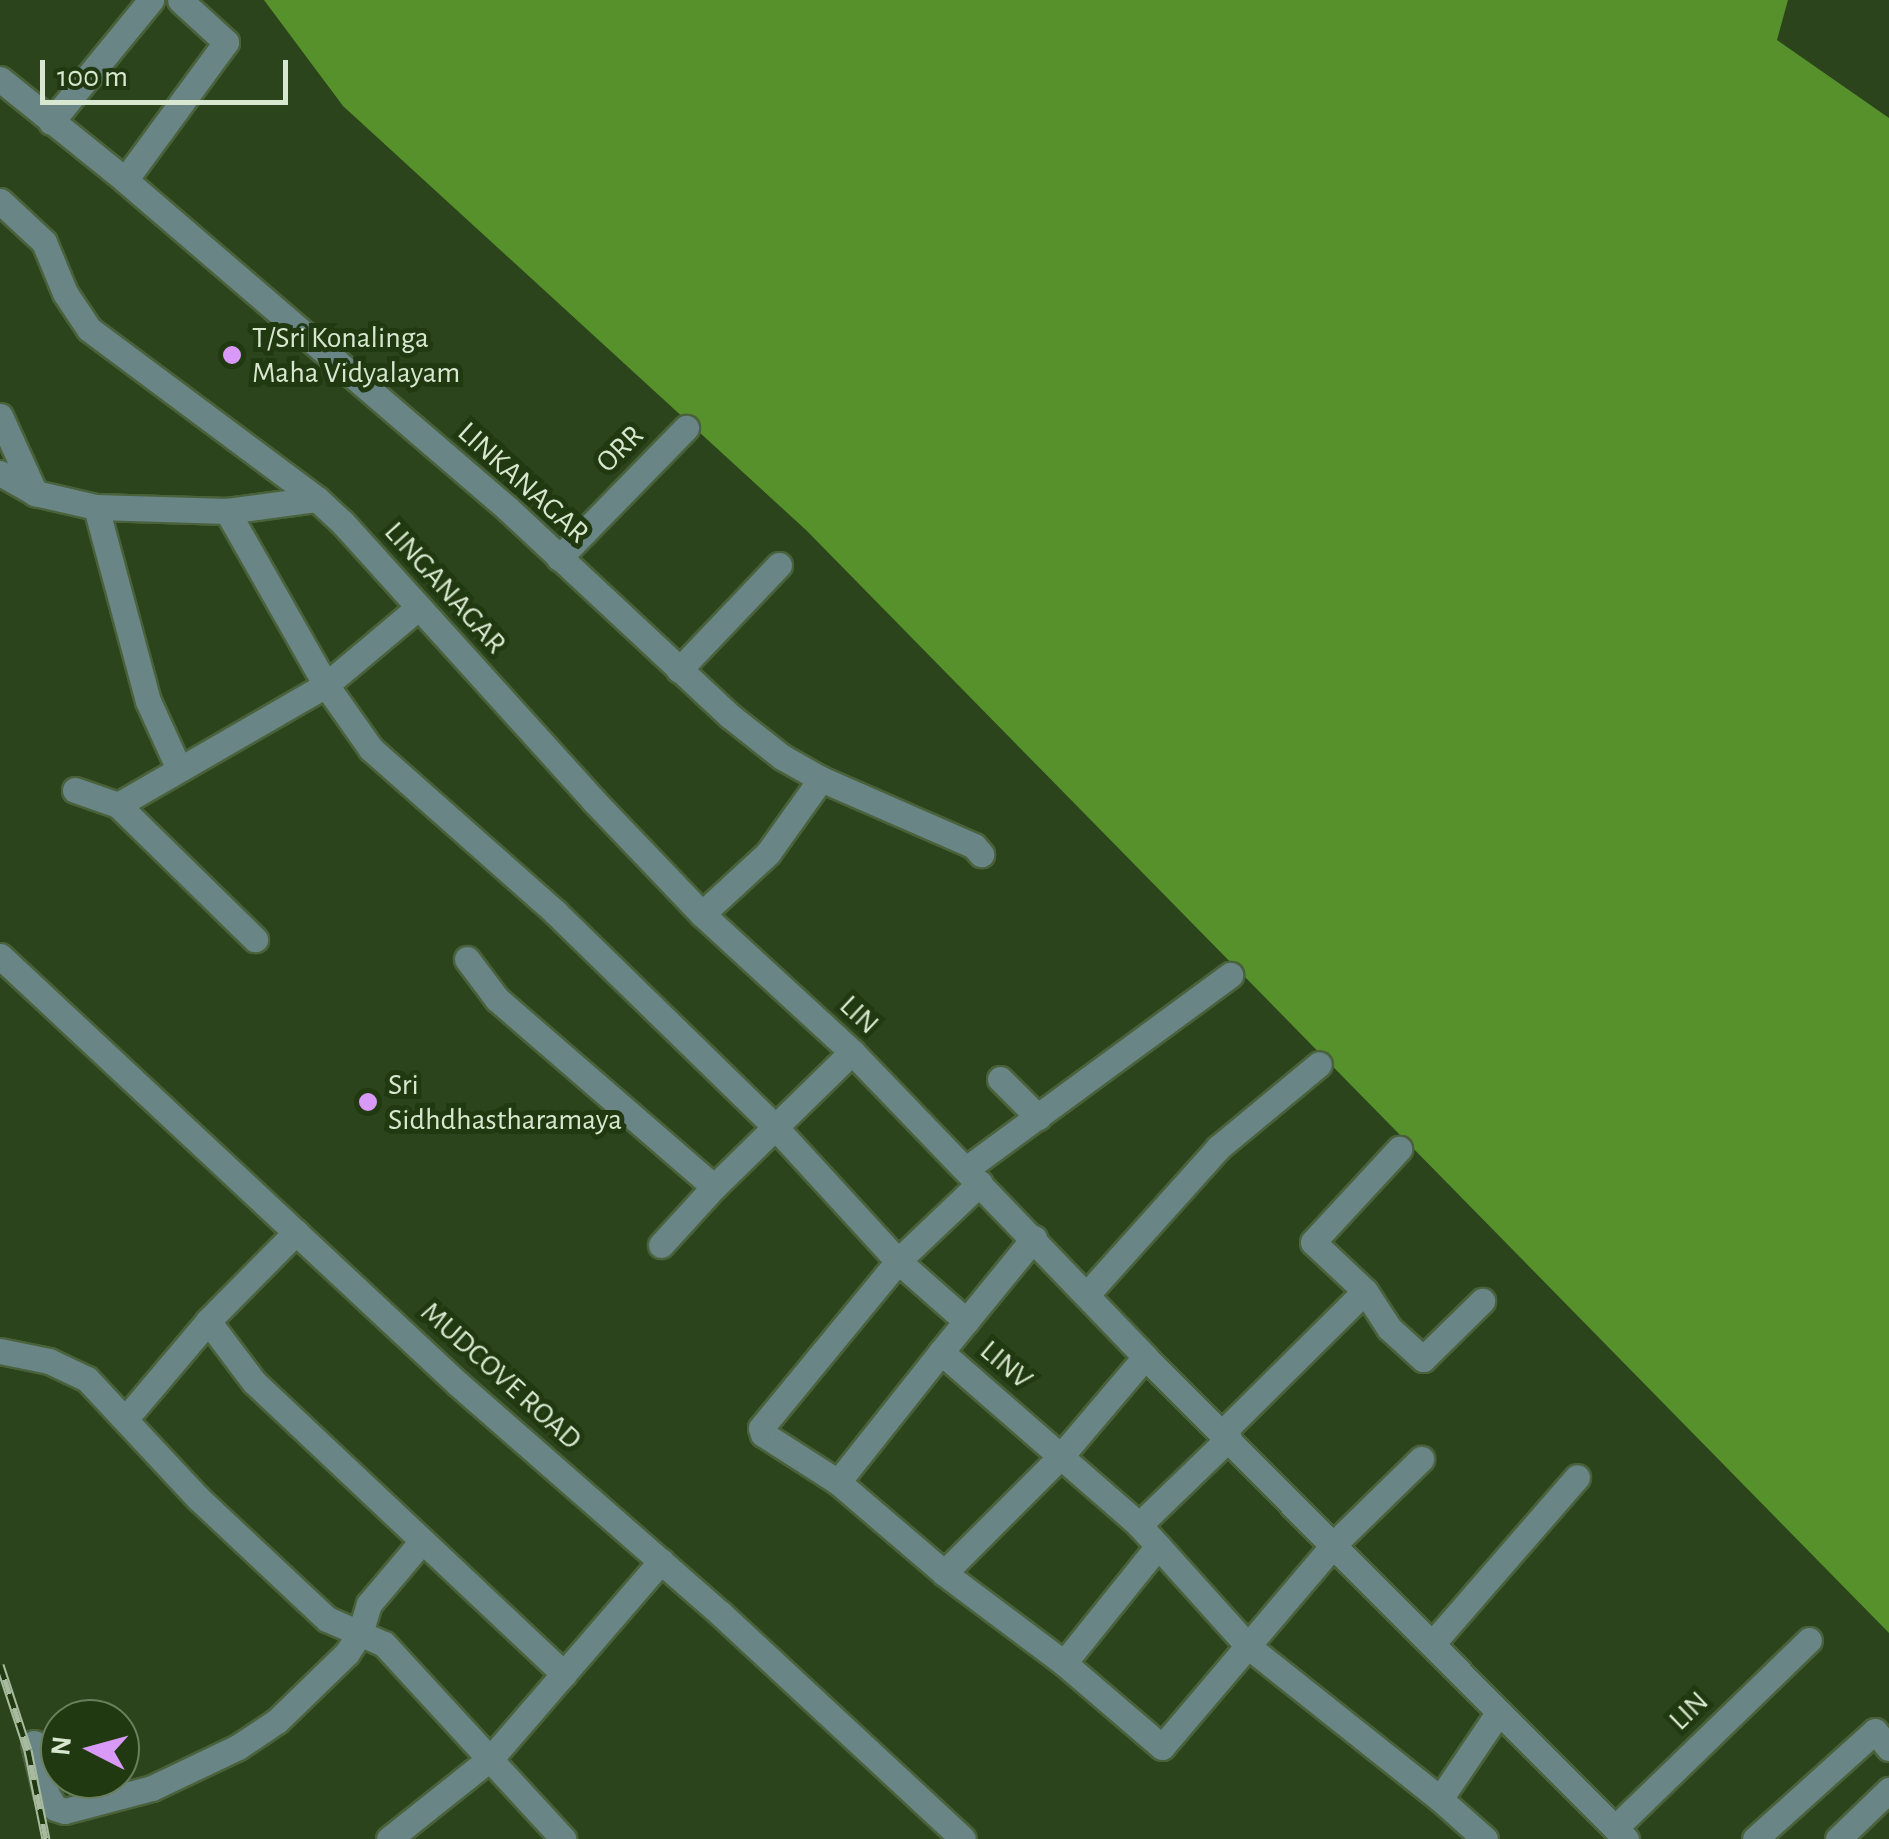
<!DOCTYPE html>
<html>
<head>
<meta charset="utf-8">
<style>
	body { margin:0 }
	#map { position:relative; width:1889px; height:1839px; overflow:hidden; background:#2b441b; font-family:"Alegreya Sans",sans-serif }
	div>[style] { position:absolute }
	.water>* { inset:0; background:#57912c }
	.roads { filter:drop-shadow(2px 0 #4a623c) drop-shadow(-2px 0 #4a623c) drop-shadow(0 2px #4a623c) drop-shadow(0 -2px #4a623c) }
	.minor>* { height:25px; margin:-12.5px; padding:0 12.5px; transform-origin:12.5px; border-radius:12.5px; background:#698585 }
	.rail>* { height:9px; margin-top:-4.5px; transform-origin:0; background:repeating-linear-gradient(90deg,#213910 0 15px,#a8bb9e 0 30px); box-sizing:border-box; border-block:2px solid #a8bb9e }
	.dots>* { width:28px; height:28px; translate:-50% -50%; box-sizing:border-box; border:5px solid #213910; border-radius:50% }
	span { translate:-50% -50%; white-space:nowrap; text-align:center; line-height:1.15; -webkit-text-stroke:10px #213910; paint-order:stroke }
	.poi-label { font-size:30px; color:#d8e8d0 }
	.left { translate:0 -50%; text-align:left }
	.street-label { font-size:30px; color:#d8e8d0 }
	.north { position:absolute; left:40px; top:1699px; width:100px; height:100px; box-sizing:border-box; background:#213910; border:2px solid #6a7f5d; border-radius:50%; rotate:276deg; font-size:28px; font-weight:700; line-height:40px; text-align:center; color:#d8e8d0 }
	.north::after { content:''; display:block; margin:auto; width:35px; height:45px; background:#d99af7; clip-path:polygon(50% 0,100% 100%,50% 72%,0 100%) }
	.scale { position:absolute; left:40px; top:60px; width:248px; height:45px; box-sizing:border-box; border:5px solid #d8e8d0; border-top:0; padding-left:12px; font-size:30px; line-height:35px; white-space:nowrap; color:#d8e8d0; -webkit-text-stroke:8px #213910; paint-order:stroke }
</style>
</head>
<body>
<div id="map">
	<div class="water">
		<div style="clip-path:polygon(264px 0,1788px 0,1777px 40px,1889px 118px,1889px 1633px,806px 530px,343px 106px)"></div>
	</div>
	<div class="roads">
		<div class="minor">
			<div style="left:0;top:79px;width:161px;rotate:38.9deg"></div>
			<div style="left:125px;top:180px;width:505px;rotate:40.66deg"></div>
			<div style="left:508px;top:509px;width:304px;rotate:43deg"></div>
			<div style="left:730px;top:716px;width:66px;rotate:38.3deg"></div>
			<div style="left:782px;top:757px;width:45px;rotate:29.4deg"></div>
			<div style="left:821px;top:779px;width:167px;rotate:23.6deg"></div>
			<div style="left:974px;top:846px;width:11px;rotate:49deg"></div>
			<div style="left:51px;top:122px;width:158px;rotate:-50.7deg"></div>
			<div style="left:125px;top:180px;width:171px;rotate:-53.8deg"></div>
			<div style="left:226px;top:42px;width:62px;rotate:-137.6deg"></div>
			<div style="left:0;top:201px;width:60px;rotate:43deg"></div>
			<div style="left:44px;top:242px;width:55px;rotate:67.6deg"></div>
			<div style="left:65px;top:293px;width:43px;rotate:56.3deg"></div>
			<div style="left:89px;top:329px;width:284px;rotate:36.7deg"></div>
			<div style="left:317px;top:499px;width:34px;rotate:43deg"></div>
			<div style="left:342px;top:522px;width:376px;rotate:47.9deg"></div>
			<div style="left:594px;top:801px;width:156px;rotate:46.3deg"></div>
			<div style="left:702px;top:914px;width:204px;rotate:42.6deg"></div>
			<div style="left:852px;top:1052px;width:423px;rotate:46.1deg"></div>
			<div style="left:1145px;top:1357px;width:681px;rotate:45.06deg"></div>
			<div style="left:0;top:416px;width:85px;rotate:65.6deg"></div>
			<div style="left:0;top:473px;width:40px;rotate:29.7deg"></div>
			<div style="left:35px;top:493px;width:63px;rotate:12.9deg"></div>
			<div style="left:96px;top:507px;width:131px;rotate:1.7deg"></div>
			<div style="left:227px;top:511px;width:91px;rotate:-7.6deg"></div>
			<div style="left:96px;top:507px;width:201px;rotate:75deg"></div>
			<div style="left:148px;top:701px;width:75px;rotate:65.5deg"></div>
			<div style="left:227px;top:511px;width:200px;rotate:60.4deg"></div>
			<div style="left:326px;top:685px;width:78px;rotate:54.9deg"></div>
			<div style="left:371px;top:749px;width:246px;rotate:41.5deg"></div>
			<div style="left:555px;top:912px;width:309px;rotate:44.3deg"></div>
			<div style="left:776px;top:1128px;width:180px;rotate:47.5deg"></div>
			<div style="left:898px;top:1261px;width:113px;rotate:-43.6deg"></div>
			<div style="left:559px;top:558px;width:182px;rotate:-45.7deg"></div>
			<div style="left:679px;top:670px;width:145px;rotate:-46.4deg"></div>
			<div style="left:75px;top:790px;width:46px;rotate:19.2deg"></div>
			<div style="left:118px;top:805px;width:192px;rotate:44.4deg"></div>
			<div style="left:118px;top:805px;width:240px;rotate:-30deg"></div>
			<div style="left:326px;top:685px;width:121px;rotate:-40deg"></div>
			<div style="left:702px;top:914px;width:90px;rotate:-42.7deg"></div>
			<div style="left:768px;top:853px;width:91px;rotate:-54.4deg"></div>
			<div style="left:0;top:956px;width:625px;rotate:43.06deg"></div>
			<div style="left:457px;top:1383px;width:351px;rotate:41.2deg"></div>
			<div style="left:721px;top:1614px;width:330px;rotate:42.9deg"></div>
			<div style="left:467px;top:959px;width:50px;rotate:53.1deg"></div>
			<div style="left:497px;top:999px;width:287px;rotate:40.9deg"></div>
			<div style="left:714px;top:1187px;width:193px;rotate:-44.4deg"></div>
			<div style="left:1000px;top:1079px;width:54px;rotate:45deg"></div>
			<div style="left:966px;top:1169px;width:328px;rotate:-36.3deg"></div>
			<div style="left:1034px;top:1238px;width:147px;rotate:129.2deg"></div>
			<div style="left:941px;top:1352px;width:263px;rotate:41.1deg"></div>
			<div style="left:1139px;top:1525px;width:164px;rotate:48deg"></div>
			<div style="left:1249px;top:1647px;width:244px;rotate:38.5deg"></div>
			<div style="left:1440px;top:1799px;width:105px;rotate:-55.9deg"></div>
			<div style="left:661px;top:1245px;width:79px;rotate:-47.6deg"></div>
			<div style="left:1365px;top:1291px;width:71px;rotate:-136.7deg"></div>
			<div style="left:1313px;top:1242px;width:127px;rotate:-47.2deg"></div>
			<div style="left:1088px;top:1293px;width:195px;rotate:-48.1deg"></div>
			<div style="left:1218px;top:1148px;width:131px;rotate:-39.7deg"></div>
			<div style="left:208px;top:1321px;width:76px;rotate:53deg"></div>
			<div style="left:254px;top:1382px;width:426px;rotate:43.3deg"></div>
			<div style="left:0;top:1351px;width:50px;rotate:11.5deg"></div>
			<div style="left:49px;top:1361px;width:42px;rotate:25.3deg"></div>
			<div style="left:87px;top:1379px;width:163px;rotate:47deg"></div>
			<div style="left:198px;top:1498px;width:177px;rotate:43.2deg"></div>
			<div style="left:327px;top:1619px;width:62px;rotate:23.7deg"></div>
			<div style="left:384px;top:1644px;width:265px;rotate:47.4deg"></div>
			<div style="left:941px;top:1352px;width:166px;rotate:128.4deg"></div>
			<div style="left:838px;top:1482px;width:140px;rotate:40.6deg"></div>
			<div style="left:1145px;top:1357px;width:128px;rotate:130.3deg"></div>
			<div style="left:1062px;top:1455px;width:167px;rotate:135deg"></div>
			<div style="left:944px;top:1573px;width:150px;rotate:36.9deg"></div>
			<div style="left:1064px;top:1663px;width:129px;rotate:40.6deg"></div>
			<div style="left:1162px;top:1747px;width:266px;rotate:-49.7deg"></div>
			<div style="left:1334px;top:1544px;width:122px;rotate:-44.3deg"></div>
			<div style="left:127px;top:1417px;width:126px;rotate:-49.8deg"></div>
			<div style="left:208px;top:1321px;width:125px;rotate:-45.3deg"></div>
			<div style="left:1223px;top:1432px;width:200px;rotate:-44.8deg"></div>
			<div style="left:1365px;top:1291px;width:44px;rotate:57deg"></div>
			<div style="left:1389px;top:1328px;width:46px;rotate:42.4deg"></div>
			<div style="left:1423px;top:1359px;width:83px;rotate:-44.5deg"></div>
			<div style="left:838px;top:1482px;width:89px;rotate:-147.4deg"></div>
			<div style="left:763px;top:1434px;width:6px;rotate:-108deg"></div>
			<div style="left:761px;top:1428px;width:216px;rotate:-50.6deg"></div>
			<div style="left:898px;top:1261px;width:91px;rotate:41.4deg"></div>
			<div style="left:1139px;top:1525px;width:125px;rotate:-44deg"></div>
			<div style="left:1432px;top:1644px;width:221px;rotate:-49deg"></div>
			<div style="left:1064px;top:1663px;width:150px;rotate:-51.2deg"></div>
			<div style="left:34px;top:1743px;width:51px;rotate:76.5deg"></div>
			<div style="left:46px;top:1793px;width:17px;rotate:59deg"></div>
			<div style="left:55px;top:1808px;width:10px;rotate:17deg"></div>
			<div style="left:65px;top:1811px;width:90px;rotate:-14.8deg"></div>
			<div style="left:152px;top:1788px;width:95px;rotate:-25.5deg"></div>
			<div style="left:238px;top:1747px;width:47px;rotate:-33.7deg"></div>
			<div style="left:277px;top:1721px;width:98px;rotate:-44.2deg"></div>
			<div style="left:347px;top:1653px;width:24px;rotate:-57deg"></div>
			<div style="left:360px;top:1633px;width:30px;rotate:-73deg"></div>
			<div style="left:369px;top:1604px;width:82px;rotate:-49.9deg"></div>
			<div style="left:1440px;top:1799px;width:60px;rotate:41.6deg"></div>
			<div style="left:1615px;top:1828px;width:270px;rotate:-44.1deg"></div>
			<div style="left:389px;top:1839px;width:132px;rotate:-38.5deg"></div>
			<div style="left:492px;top:1757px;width:259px;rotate:-49.2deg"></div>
			<div style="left:1755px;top:1839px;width:161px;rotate:-42deg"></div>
			<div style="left:1875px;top:1731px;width:22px;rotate:51deg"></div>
			<div style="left:1838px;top:1839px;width:71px;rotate:-43.9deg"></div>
		</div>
	</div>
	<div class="rail">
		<div style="left:0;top:1665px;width:89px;rotate:71.8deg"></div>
		<div style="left:28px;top:1750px;width:91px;rotate:78.6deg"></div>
	</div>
	<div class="dots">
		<div style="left:232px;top:355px;background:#d99af7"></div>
		<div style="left:368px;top:1102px;background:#d99af7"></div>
	</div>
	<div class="poi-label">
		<span class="left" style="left:252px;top:355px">T/Sri Konalinga<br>Maha Vidyalayam</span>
		<span class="left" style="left:388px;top:1102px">Sri<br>Sidhdhastharamaya</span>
	</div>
	<div class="street-label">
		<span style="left:620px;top:449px;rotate:-45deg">ORR</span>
		<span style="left:523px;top:483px;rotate:42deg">LINKANAGAR</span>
		<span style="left:445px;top:588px;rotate:48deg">LINGANAGAR</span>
		<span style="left:859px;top:1015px;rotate:43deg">LIN</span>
		<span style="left:1006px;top:1365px;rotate:40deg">LINV</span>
		<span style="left:501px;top:1376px;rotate:42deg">MUDCOVE ROAD</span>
		<span style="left:1689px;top:1711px;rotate:-44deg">LIN</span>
	</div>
	<div class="north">N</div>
	<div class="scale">100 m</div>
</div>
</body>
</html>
